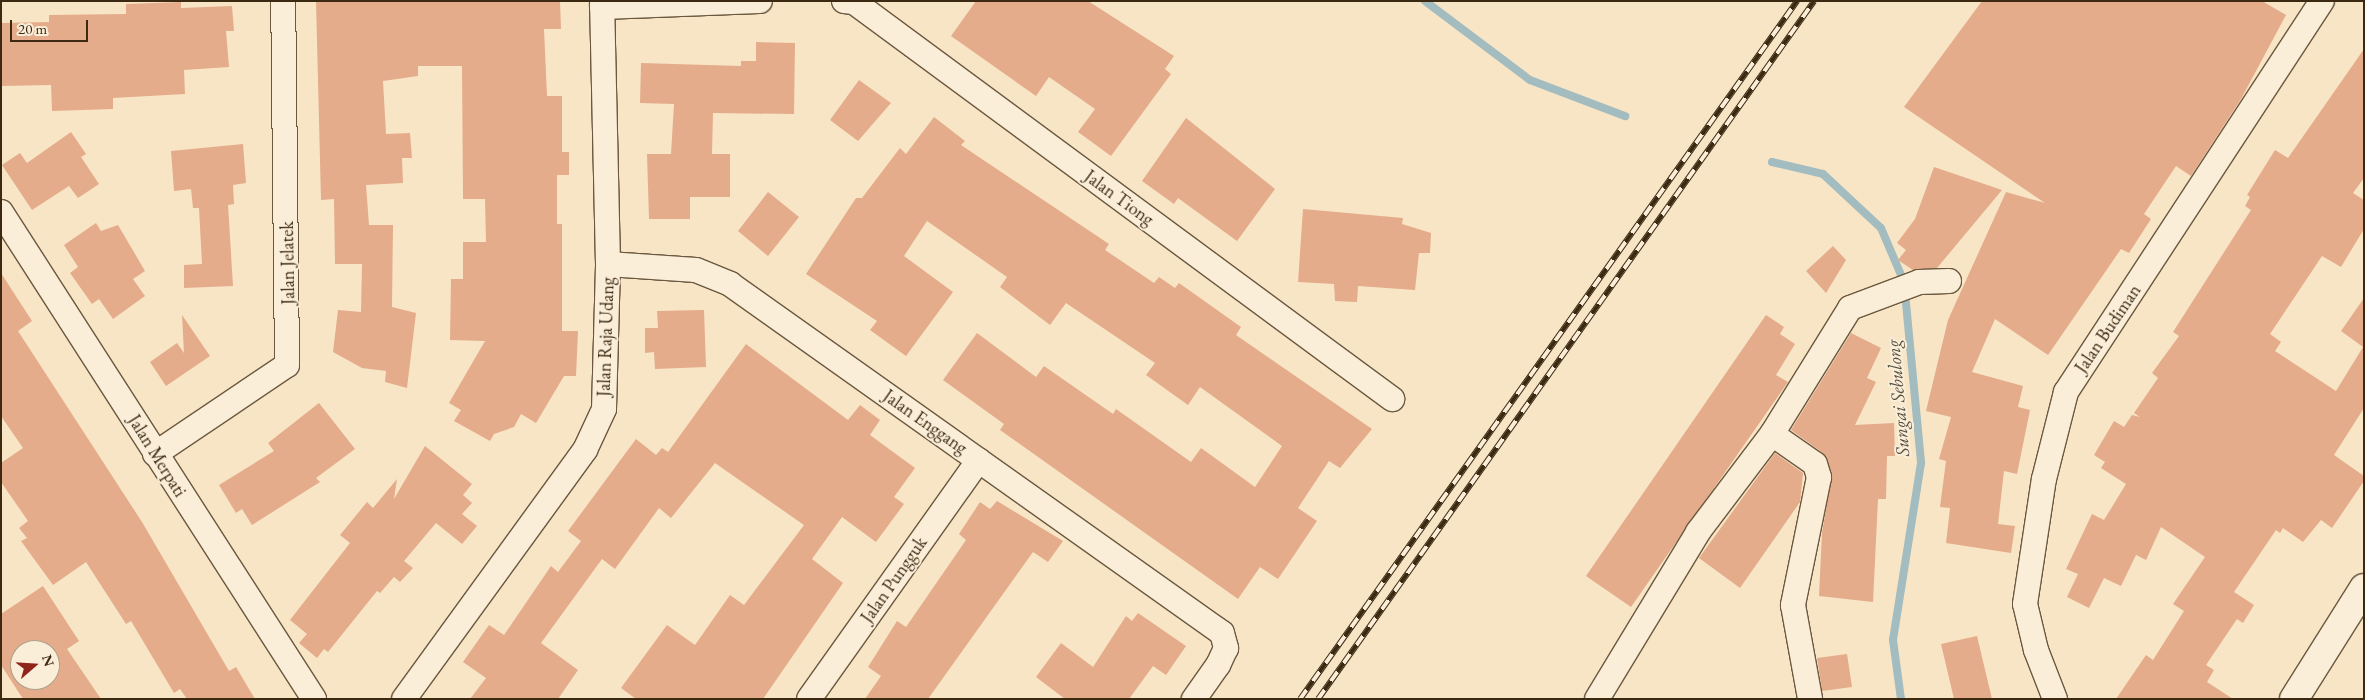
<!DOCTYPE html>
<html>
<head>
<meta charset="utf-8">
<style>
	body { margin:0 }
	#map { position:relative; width:2365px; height:700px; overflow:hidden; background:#f8e5c5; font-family:"EB Garamond",serif }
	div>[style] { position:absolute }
	.stream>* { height:8px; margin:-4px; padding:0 4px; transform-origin:4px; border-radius:4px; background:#a3bcc0 }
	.building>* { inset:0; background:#e4ac8b }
	.roads { filter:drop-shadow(1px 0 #6b583f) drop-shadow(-1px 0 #6b583f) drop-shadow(0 1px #6b583f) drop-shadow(0 -1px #6b583f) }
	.minor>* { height:24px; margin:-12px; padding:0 12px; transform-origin:12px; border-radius:12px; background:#faeed9 }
	.tertiary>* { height:28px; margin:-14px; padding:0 14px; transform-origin:14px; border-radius:14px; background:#faeed9 }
	.rail>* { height:5.5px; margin-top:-2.75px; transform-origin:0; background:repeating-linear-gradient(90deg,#faeed9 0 11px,#3c2912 0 22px); box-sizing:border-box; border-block:1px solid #3c2912 }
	span { translate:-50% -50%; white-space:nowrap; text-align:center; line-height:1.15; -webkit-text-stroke:4px #faeed9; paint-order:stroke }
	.street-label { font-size:18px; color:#3c2912 }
	.water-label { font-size:19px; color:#564e3e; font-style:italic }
	.frame { position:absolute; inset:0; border:2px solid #3c2912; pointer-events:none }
	.north { position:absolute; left:10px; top:640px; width:50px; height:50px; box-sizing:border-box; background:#faeed9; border:1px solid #ae9f89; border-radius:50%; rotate:71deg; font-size:14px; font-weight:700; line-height:20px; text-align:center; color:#3c2912 }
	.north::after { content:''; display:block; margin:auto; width:18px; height:22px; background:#8f2418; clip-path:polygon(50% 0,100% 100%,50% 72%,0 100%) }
	.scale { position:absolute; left:10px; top:20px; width:78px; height:22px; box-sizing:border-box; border:2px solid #3c2912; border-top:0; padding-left:6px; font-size:15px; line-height:18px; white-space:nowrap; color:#3c2912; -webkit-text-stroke:4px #faeed9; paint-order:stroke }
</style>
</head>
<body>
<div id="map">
	<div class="stream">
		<div style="left:1425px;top:1px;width:131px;rotate:37deg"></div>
		<div style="left:1530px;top:80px;width:102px;rotate:20.8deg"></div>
		<div style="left:1772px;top:162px;width:52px;rotate:13.2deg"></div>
		<div style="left:1823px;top:174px;width:79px;rotate:43deg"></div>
		<div style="left:1881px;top:228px;width:59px;rotate:66.9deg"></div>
		<div style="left:1904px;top:282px;width:182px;rotate:84.6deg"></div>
		<div style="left:1921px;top:463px;width:179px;rotate:99deg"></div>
		<div style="left:1893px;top:640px;width:60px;rotate:82.3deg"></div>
	</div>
	<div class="building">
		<div style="clip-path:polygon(316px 1px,560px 1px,561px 29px,544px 29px,547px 96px,562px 96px,562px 152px,569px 152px,569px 175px,557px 175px,557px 224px,562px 224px,562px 331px,578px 331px,576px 376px,564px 376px,536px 423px,521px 414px,514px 427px,494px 434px,490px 441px,454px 421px,461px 410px,449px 403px,485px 341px,450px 340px,451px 279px,463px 279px,463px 242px,486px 242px,485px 199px,463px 199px,462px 66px,418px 66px,418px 76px,383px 81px,386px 134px,410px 133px,412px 158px,402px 158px,403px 183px,366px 185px,369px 225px,393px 225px,392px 307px,416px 313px,407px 388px,385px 382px,386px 371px,362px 368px,333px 352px,338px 310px,361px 312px,362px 264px,335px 264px,334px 199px,321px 200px)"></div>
		<div style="clip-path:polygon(976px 1px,1088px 1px,1174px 56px,1165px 69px,1171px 74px,1111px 156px,1078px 132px,1095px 109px,1049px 77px,1036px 96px,951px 36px)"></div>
		<div style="clip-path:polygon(1982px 1px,2262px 1px,2286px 15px,2241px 99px,2191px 176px,2176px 166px,2144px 214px,2151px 219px,2129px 253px,2121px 249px,2048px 355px,1995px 319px,1972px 372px,2023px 386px,2018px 407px,2030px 410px,2017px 474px,2004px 471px,1998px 524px,2015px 526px,2011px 553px,1946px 543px,1950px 508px,1940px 507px,1946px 461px,1939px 459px,1951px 417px,1926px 411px,1948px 320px,2006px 192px,2045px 203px,1904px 107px)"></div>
		<div style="clip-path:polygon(181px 2px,181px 8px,232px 6px,234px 31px,226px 31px,229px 67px,184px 70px,185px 94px,113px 98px,113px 109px,52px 111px,51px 85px,1px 86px,1px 23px,49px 22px,49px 15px,126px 14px,126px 4px)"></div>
		<div style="clip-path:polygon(756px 42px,795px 43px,794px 114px,713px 113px,712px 154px,730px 154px,730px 197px,690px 197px,690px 219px,649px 219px,647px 154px,671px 154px,674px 104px,640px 103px,641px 63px,741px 66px,741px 61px,756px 61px)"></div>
		<div style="clip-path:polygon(2364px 49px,2364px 178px,2353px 193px,2364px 200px,2364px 229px,2341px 267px,2322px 256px,2270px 334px,2281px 342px,2275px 351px,2336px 391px,2363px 347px,2341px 331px,2364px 298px,2364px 408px,2334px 455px,2364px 476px,2364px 481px,2332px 528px,2321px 520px,2303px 542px,2283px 528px,2280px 533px,2276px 530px,2234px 592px,2254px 605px,2243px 623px,2237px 619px,2206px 665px,2214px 670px,2207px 682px,2233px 699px,2116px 699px,2146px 655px,2153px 660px,2184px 611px,2173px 604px,2205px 557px,2161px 527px,2146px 560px,2136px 555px,2121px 586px,2104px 578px,2089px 608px,2067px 597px,2078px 574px,2066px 569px,2092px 514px,2104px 520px,2126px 484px,2101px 468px,2105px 462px,2094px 455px,2114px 421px,2124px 427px,2132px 415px,2140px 417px,2134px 413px,2158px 378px,2152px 373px,2179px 336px,2173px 332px,2251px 210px,2245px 206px,2250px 197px,2247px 195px,2275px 150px,2288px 158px)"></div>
		<div style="clip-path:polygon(859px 80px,891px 103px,858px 141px,830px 120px)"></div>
		<div style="clip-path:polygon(934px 117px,965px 141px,961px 145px,1109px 244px,1105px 250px,1154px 283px,1159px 277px,1175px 288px,1179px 283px,1241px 327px,1236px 335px,1372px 429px,1340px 468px,1329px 461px,1298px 508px,1317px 521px,1278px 579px,1260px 567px,1238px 599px,1000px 430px,1004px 424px,943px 380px,977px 333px,1036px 377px,1044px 366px,1113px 414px,1116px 409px,1191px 462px,1201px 448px,1255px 487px,1282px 446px,1200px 387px,1188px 405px,1146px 375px,1155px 363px,1066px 303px,1050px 325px,1000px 287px,1007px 277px,927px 221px,904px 256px,953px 292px,906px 356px,870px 330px,877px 321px,806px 274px,856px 198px,862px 198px,900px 148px,906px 154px)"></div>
		<div style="clip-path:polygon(1186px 118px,1275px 189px,1237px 241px,1178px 198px,1174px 204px,1142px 181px)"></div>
		<div style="clip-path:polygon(71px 132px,86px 154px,81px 157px,99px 184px,78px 198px,69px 186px,32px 210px,2px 165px,20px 153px,27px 163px)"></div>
		<div style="clip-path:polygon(243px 144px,246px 183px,233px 185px,234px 204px,228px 205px,233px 286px,184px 288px,184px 265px,202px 264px,199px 208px,193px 208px,191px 189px,174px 191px,171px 151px)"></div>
		<div style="clip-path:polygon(1934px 167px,2002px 190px,1937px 268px,1913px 270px,1898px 260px,1906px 250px,1897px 243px,1915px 219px)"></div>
		<div style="clip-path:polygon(768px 192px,799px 217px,768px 256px,738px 231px)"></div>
		<div style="clip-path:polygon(1303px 209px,1403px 218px,1402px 224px,1431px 233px,1430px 253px,1419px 253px,1415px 290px,1358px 286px,1357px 302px,1335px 301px,1334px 284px,1298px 282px)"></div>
		<div style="clip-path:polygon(96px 223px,101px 231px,118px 225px,145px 271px,133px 279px,145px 296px,113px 319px,99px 299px,92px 304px,70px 273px,78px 267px,64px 245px)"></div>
		<div style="clip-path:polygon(1833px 246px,1846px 260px,1826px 293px,1806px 271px)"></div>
		<div style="clip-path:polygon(1px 273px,32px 321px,18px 331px,142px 522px,229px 671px,236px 667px,255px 699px,187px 699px,180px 689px,174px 693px,131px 621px,126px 624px,86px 562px,53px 585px,21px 541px,27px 538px,19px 528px,28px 521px,1px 482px,1px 463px,23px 448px,1px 416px)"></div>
		<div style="clip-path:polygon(704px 310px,706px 367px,655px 369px,654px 352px,645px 353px,645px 328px,658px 328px,657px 311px)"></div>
		<div style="clip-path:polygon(182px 315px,210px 356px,166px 386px,150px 362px,177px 343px,184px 353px)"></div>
		<div style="clip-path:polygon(1766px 315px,1784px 327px,1780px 334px,1795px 344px,1776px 375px,1788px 382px,1631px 607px,1586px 576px)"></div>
		<div style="clip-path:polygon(1851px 333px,1881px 348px,1867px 378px,1876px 382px,1855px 425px,1894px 423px,1895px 456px,1887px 456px,1886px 499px,1878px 499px,1873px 602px,1819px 596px,1822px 533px,1832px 473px,1823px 453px,1791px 430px)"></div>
		<div style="clip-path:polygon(746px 344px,848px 420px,860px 405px,880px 420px,870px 435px,915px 468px,894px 497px,904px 504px,876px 542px,842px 517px,812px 559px,843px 583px,763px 699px,636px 699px,621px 688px,667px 625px,695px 645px,730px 595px,744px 605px,804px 525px,715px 463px,671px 518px,659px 508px,615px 569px,602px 559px,541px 643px,578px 670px,558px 699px,470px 699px,486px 678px,463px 662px,489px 625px,504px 635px,551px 566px,558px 572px,581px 541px,568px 531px,636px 439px,656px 455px,662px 448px,668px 452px)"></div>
		<div style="clip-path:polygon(319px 403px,355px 449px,316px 478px,320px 482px,252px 525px,242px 509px,236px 513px,219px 485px,274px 451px,268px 443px)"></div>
		<div style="clip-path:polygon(425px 446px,472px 484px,463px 495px,472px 503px,462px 514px,477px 526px,462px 544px,436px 523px,404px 561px,413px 568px,400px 582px,394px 577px,380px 593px,377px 591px,328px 652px,324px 649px,317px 658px,299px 643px,307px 634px,290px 620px,350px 543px,340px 535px,367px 502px,373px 508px,397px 479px,394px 499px)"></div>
		<div style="clip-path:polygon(1775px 453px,1803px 473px,1800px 502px,1740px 588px,1699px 558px)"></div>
		<div style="clip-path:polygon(997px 501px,1063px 541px,1048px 562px,1033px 552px,928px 699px,865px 699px,881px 676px,868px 667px,897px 621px,906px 627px,966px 540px,959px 534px,980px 502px,990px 509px)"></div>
		<div style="clip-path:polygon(evenodd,43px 586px,79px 641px,67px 649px,101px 699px,23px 699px,1px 665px,1px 614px,43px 586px,20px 650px,50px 650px,50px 680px,20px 680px,20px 650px)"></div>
		<div style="clip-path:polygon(1138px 613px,1186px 646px,1166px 675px,1153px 666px,1129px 699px,1065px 699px,1036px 677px,1061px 643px,1093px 667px,1126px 616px,1132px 621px)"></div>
		<div style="clip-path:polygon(1977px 636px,1992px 699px,1954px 699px,1941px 644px)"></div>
		<div style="clip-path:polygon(1847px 654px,1852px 687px,1822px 691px,1817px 658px)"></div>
	</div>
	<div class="roads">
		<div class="minor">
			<div style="left:844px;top:1px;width:10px;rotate:6deg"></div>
			<div style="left:854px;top:2px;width:669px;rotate:36.42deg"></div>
			<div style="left:602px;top:7px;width:158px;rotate:-2.2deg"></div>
			<div style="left:1px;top:212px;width:579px;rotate:57.27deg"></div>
			<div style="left:608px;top:264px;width:88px;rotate:3.9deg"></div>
			<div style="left:696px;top:270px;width:37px;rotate:22deg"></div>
			<div style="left:730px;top:284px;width:603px;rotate:35.35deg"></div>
			<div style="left:1222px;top:633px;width:16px;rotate:75deg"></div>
			<div style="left:1226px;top:648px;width:19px;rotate:115deg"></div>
			<div style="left:1218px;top:665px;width:42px;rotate:125.2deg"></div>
			<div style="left:1772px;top:434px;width:52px;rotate:34.9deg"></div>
			<div style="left:1815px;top:464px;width:14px;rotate:73deg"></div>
			<div style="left:1819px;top:477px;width:131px;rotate:101.5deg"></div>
			<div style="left:1793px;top:605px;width:96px;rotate:79.7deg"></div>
			<div style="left:155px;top:454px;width:159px;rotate:-34deg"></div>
			<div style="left:287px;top:365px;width:364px;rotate:-90.6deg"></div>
			<div style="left:404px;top:699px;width:308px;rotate:-54deg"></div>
			<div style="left:585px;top:450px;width:45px;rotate:-65.1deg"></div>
			<div style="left:604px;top:409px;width:145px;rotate:-88.4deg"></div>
			<div style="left:608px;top:264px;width:263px;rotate:-91.3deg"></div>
			<div style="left:809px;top:699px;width:293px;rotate:-54.6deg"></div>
			<div style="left:1597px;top:699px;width:195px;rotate:-58.8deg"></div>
			<div style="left:1698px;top:532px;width:123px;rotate:-52.9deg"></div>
			<div style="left:1772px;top:434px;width:148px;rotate:-58.2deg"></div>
			<div style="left:1850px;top:308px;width:74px;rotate:-20.6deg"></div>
			<div style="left:1919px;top:282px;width:30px;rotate:-2deg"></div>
			<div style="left:2055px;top:699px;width:53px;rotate:-111.2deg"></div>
			<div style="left:2036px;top:650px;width:47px;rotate:-103.4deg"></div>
			<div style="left:2025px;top:604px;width:126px;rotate:-81.4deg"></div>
			<div style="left:2044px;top:479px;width:90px;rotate:-75.8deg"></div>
			<div style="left:2066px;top:392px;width:467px;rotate:-56.8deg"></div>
		</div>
		<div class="tertiary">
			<div style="left:2294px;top:699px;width:131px;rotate:-57.8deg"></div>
		</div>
	</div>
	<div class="rail">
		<div style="left:1300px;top:699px;width:857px;rotate:-54.55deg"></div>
		<div style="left:1318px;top:699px;width:856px;rotate:-54.6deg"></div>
	</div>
	<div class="street-label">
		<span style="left:1119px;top:198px;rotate:36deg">Jalan Tiong</span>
		<span style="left:288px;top:263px;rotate:-91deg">Jalan Jelatek</span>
		<span style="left:2108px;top:329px;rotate:-56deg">Jalan Budiman</span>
		<span style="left:606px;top:337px;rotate:-88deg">Jalan Raja Udang</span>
		<span style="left:925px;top:422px;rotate:35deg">Jalan Enggang</span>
		<span style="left:157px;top:456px;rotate:58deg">Jalan Merpati</span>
		<span style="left:894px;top:580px;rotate:-55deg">Jalan Pungguk</span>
	</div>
	<div class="water-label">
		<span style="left:1898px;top:398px;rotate:-95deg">Sungai Sebulong</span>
	</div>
	<div class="frame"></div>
	<div class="north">N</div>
	<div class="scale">20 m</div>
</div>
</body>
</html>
